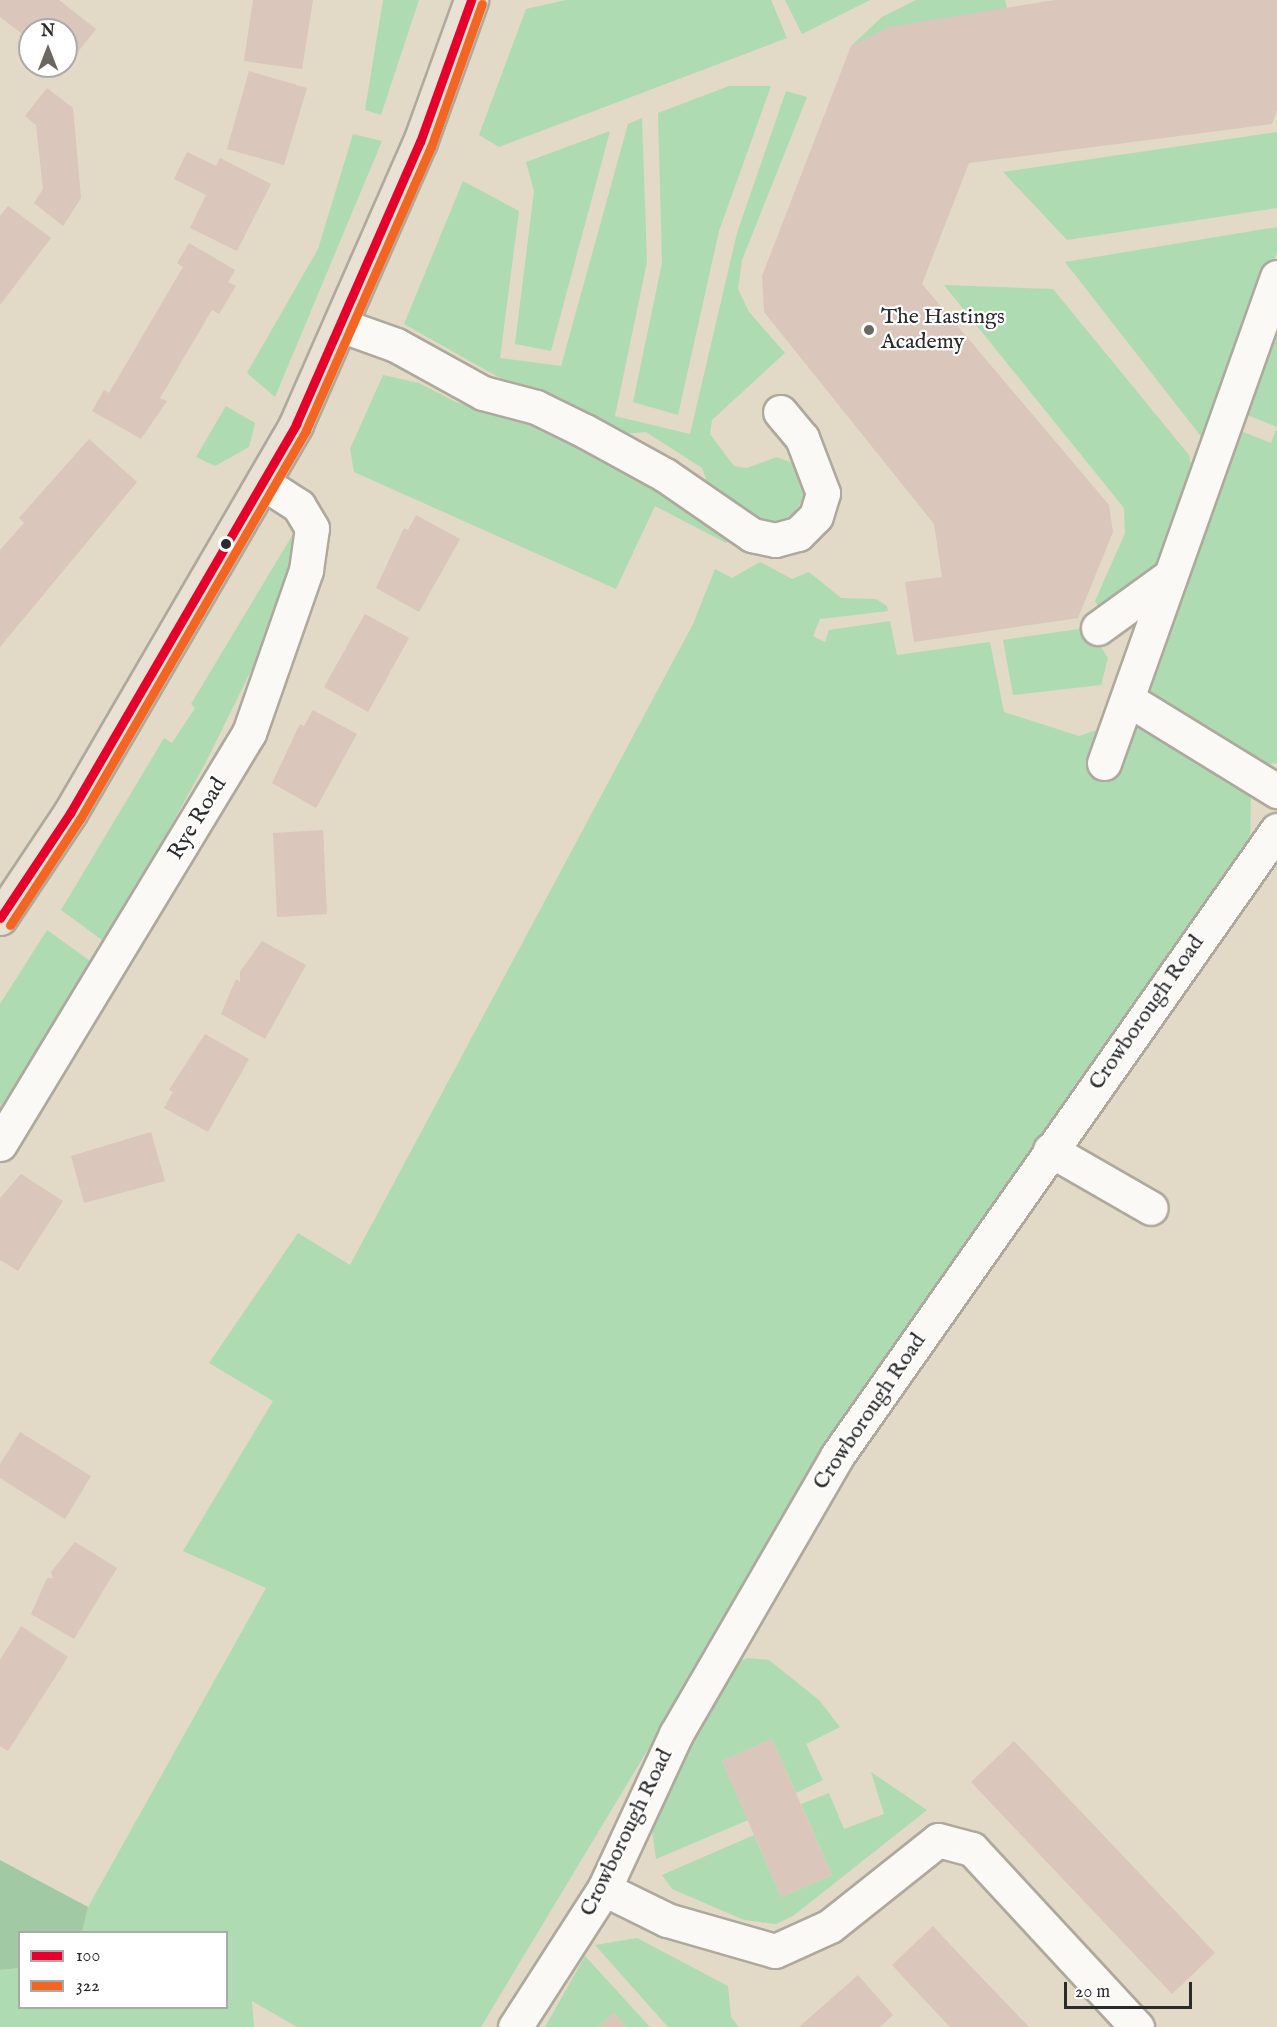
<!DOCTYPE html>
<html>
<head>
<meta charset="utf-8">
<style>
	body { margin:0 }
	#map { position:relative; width:1277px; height:2027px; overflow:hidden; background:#e2d9c6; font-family:"IM FELL English",serif }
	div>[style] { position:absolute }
	.green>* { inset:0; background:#afdbb2 }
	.forest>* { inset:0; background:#a1c9a3 }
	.building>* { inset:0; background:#dac6bb }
	.roads { filter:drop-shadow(2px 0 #aea99c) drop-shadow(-2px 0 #aea99c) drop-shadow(0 2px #aea99c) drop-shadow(0 -2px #aea99c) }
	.minor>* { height:33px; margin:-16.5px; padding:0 16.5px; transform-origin:16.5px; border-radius:16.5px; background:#fbf9f6 }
	.highway>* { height:33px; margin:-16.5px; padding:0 16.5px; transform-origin:16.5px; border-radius:16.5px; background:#e9e1d4 }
	.bus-1>* { height:9px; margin:-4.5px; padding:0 4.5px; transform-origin:4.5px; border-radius:4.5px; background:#e4002b }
	.bus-2>* { height:9px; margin:-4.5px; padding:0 4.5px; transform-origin:4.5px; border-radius:4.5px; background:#f26522 }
	.dots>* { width:16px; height:16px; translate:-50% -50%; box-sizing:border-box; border:3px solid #fff; border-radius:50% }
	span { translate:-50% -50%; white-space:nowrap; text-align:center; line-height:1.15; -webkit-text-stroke:4.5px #fff; paint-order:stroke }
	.poi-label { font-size:22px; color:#2b2b2b }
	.left { translate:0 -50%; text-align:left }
	.street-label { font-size:22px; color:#2b2b2b }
	.legend { position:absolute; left:18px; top:1931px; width:210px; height:78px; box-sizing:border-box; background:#fff; border:2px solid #aaa; margin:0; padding:8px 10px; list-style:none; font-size:18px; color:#2b2b2b }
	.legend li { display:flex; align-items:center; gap:12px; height:30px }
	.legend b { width:30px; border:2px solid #aaa }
	.north { position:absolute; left:18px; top:18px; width:60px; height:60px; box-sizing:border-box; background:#fff; border:2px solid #aaa; border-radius:50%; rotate:0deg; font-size:16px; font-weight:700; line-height:24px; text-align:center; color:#2b2b2b }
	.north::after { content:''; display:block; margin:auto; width:21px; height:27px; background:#6b6861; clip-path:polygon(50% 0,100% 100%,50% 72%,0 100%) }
	.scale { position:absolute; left:1064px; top:1982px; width:128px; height:27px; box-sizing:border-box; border:3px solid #2b2b2b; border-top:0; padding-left:8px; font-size:18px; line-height:21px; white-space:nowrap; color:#2b2b2b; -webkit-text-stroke:4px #fff; paint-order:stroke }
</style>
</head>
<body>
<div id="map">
	<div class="green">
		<div style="clip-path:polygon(383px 0,419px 0,381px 115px,365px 110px)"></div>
		<div style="clip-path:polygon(566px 0,771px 0,787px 38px,499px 147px,479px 135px,526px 9px)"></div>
		<div style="clip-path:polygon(785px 0,870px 0,802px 34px)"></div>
		<div style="clip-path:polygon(916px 0,1005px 0,1007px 8px,851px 46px,882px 17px)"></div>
		<div style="clip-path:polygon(729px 86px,771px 86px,719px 231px,678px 415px,633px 402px,662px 263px,658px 113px)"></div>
		<div style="clip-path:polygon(786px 91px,807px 97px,742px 260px,738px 289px,749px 312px,785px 353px,712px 420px,710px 434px,734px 466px,747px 468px,777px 457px,795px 464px,807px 493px,790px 520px,775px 525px,757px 522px,709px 488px,702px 468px,646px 432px,625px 434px,512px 385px,404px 324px,463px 181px,519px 211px,500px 358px,561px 366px,628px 124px,642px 118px,647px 262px,615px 416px,690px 434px,737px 233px)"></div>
		<div style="clip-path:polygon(610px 131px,551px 351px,515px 344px,534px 191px,526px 162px)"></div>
		<div style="clip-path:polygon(1277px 132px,1277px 208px,1067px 240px,1003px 172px)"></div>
		<div style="clip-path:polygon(353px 134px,382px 141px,275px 397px,247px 373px,318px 249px)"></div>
		<div style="clip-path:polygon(1277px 227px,1277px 252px,1203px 439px,1065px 262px)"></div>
		<div style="clip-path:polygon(944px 285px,1053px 289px,1189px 455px,1192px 468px,1164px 557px,1098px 606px,1095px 601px,1125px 533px,1124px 508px)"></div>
		<div style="clip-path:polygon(1277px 310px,1277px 427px,1240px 412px)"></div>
		<div style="clip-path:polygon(383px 375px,419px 383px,456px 402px,581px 440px,634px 468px,731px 538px,726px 543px,655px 506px,616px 589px,354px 472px,350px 449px)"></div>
		<div style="clip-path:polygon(226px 406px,255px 423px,249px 447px,215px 466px,196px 457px)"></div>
		<div style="clip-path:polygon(1231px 427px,1271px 443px,1277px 427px,1277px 763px,1253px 766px,1148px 693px,1145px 677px)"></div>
		<div style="clip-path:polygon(296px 529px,278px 616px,205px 764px,106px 943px,61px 910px,164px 738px,172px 743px,195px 708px,191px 704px)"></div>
		<div style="clip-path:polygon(760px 562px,792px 579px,809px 572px,841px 598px,876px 599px,887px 606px,888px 611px,820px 619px,813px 636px,825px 642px,829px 630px,890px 621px,897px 655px,990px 642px,1004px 712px,1079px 736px,1138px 716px,1251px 786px,1250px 850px,828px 1450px,481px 2027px,297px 2027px,252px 2001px,254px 2027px,0 2027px,0 1970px,19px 1968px,20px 2008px,226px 2008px,226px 1932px,82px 1932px,88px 1907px,266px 1588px,183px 1551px,273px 1401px,209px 1363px,298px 1233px,350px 1265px,693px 624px,715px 569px,732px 578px)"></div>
		<div style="clip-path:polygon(1084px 621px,1108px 658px,1101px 685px,1013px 695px,1003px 640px,1079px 629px)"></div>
		<div style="clip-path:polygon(47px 930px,93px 963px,0 1108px,0 1004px)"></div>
		<div style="clip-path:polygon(747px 1658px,769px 1660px,819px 1700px,840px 1727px,806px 1744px,823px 1780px,796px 1793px,772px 1739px,722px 1761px,748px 1820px,656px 1859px,651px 1823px,663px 1795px,730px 1666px)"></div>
		<div style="clip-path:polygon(871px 1772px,927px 1810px,793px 1916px,776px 1924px,744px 1920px,672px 1889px,662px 1875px,754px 1835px,781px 1897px,832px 1875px,801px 1804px,829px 1793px,844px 1829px,884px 1814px)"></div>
		<div style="clip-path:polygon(637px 1938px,728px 1986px,731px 2017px,739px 2027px,668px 2027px,595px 1945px)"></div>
		<div style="clip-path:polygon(585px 1956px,650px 2027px,626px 2027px,614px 2013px,598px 2027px,545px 2027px)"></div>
	</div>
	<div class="forest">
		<div style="clip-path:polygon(0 1860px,88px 1907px,82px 1932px,20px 1932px,19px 1968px,0 1970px)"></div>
	</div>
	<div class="building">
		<div style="clip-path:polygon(0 0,59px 0,96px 29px,66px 67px,66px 30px,30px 30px,30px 40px,0 17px)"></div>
		<div style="clip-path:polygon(253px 0,313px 0,302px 69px,244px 61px)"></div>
		<div style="clip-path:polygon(1055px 0,1277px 0,1277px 110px,1272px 124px,969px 163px,922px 284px,1109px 505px,1113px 532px,1078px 618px,914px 642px,905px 582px,942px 577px,934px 524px,764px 312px,762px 276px,851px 46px,889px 27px)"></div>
		<div style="clip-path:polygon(249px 71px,307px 88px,284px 165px,227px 149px)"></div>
		<div style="clip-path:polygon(47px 88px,73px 108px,81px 198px,63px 226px,34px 203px,43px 189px,36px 125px,25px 116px)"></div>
		<div style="clip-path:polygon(187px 152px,216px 166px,220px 158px,271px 184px,237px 251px,190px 228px,206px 195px,174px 179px)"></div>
		<div style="clip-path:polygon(8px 206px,51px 238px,0 305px,0 216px)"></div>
		<div style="clip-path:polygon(189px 243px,235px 270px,228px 282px,236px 286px,219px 314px,212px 310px,160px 398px,167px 401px,141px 439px,92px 411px,104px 390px,109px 393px,183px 267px,177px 263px)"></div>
		<div style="clip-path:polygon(89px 439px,137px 482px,0 647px,0 550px,24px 523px,19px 518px)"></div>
		<div style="clip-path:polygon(416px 515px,460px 539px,419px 612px,376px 588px,404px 528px,408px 530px)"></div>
		<div style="clip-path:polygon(365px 614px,409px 638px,368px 712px,324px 687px)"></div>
		<div style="clip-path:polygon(313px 710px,357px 734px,316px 808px,272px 783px,300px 724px,304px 726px)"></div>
		<div style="clip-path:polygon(323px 830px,327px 914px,277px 917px,273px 833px)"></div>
		<div style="clip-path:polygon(262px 941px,306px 965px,265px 1039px,221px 1014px,236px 979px,240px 982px,240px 972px)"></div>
		<div style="clip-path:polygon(205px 1034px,249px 1059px,208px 1132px,164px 1108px,173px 1092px,169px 1090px)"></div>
		<div style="clip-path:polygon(151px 1132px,165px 1181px,84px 1203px,71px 1156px)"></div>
		<div style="clip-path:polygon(21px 1174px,63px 1201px,18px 1271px,0 1260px,0 1198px)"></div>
		<div style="clip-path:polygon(20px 1432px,91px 1476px,65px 1519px,0 1478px,0 1464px)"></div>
		<div style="clip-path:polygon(75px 1542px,117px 1568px,74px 1639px,31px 1614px,47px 1578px,53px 1578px,51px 1572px)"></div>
		<div style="clip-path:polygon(21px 1626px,68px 1657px,8px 1751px,0 1746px,0 1660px)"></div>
		<div style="clip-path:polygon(772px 1739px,832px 1875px,781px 1897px,722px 1761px)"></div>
		<div style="clip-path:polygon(1014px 1741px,1215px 1953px,1172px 1994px,971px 1782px)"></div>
		<div style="clip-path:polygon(933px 1926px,958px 1953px,1029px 2027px,950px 2027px,917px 1992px,892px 1965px)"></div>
		<div style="clip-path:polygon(858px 1975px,893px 2015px,880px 2027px,799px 2027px)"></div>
		<div style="clip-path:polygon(614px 2013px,626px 2027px,598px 2027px)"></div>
	</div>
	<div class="roads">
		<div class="minor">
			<div style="left:343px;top:326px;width:56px;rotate:19.7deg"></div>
			<div style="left:396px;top:345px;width:99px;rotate:28.9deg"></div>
			<div style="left:483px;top:393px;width:55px;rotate:14.8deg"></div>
			<div style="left:536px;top:407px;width:55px;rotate:26.1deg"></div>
			<div style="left:585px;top:431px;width:91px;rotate:28.8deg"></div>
			<div style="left:665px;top:475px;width:106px;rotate:34.6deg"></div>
			<div style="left:752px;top:535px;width:24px;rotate:12deg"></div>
			<div style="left:775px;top:540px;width:24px;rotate:-15deg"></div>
			<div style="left:798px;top:534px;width:25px;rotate:-45deg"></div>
			<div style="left:816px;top:516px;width:24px;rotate:-73deg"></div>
			<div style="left:823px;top:493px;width:59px;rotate:-110.9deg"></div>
			<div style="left:802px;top:438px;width:34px;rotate:-130deg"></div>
			<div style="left:1098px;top:628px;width:85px;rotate:-35.9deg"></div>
			<div style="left:1129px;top:700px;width:174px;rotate:31.6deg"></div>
			<div style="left:1104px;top:763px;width:516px;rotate:-70.41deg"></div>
			<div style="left:0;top:1144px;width:481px;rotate:-58.8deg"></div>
			<div style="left:249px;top:733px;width:173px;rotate:-70.7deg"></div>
			<div style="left:306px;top:570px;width:42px;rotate:-81.9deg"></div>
			<div style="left:312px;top:528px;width:26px;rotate:-121deg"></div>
			<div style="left:299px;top:506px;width:40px;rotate:-147.1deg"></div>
			<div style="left:1050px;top:1150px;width:116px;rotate:29.9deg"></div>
			<div style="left:604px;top:1889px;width:70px;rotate:26.2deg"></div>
			<div style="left:667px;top:1920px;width:112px;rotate:16deg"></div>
			<div style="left:775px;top:1951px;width:60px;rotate:-24.4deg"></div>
			<div style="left:830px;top:1926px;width:138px;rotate:-38.5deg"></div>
			<div style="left:938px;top:1840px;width:35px;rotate:15deg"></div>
			<div style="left:972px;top:1849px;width:243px;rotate:47.2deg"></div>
			<div style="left:515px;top:2027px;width:164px;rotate:-57.2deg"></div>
			<div style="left:604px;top:1889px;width:171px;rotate:-65.1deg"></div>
			<div style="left:676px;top:1734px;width:321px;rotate:-59.9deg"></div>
			<div style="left:837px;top:1456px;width:765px;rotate:-54.9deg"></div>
		</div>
		<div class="highway">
			<div style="left:0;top:918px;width:126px;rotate:-56.3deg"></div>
			<div style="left:70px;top:813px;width:450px;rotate:-59.8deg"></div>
			<div style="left:296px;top:424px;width:308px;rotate:-66.3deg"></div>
			<div style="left:420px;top:142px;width:151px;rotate:-70.2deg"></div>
		</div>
	</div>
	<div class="bus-1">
		<div style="left:0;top:918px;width:126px;rotate:-56.3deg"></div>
		<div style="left:70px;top:813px;width:450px;rotate:-59.8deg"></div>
		<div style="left:296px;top:424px;width:308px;rotate:-66.3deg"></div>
		<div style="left:420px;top:142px;width:151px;rotate:-70.2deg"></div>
	</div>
	<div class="bus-2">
		<div style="left:10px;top:925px;width:127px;rotate:-56.6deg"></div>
		<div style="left:80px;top:819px;width:450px;rotate:-59.8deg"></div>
		<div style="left:306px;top:430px;width:309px;rotate:-66.2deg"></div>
		<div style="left:431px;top:147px;width:152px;rotate:-70.4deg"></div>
	</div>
	<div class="dots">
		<div style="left:869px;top:330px;background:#6b6861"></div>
		<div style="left:226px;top:544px;background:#2b2b2b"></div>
	</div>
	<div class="poi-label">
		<span class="left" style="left:881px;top:330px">The Hastings<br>Academy</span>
	</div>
	<div class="street-label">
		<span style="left:198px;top:819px;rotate:-59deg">Rye Road</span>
		<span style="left:1147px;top:1013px;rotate:-55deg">Crowborough Road</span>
		<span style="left:870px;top:1412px;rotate:-56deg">Crowborough Road</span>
		<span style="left:627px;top:1833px;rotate:-64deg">Crowborough Road</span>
	</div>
	<ul class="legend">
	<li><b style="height:8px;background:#e4002b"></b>100</li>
	<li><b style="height:8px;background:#f26522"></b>322</li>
	</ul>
	<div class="north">N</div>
	<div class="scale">20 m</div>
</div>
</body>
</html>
